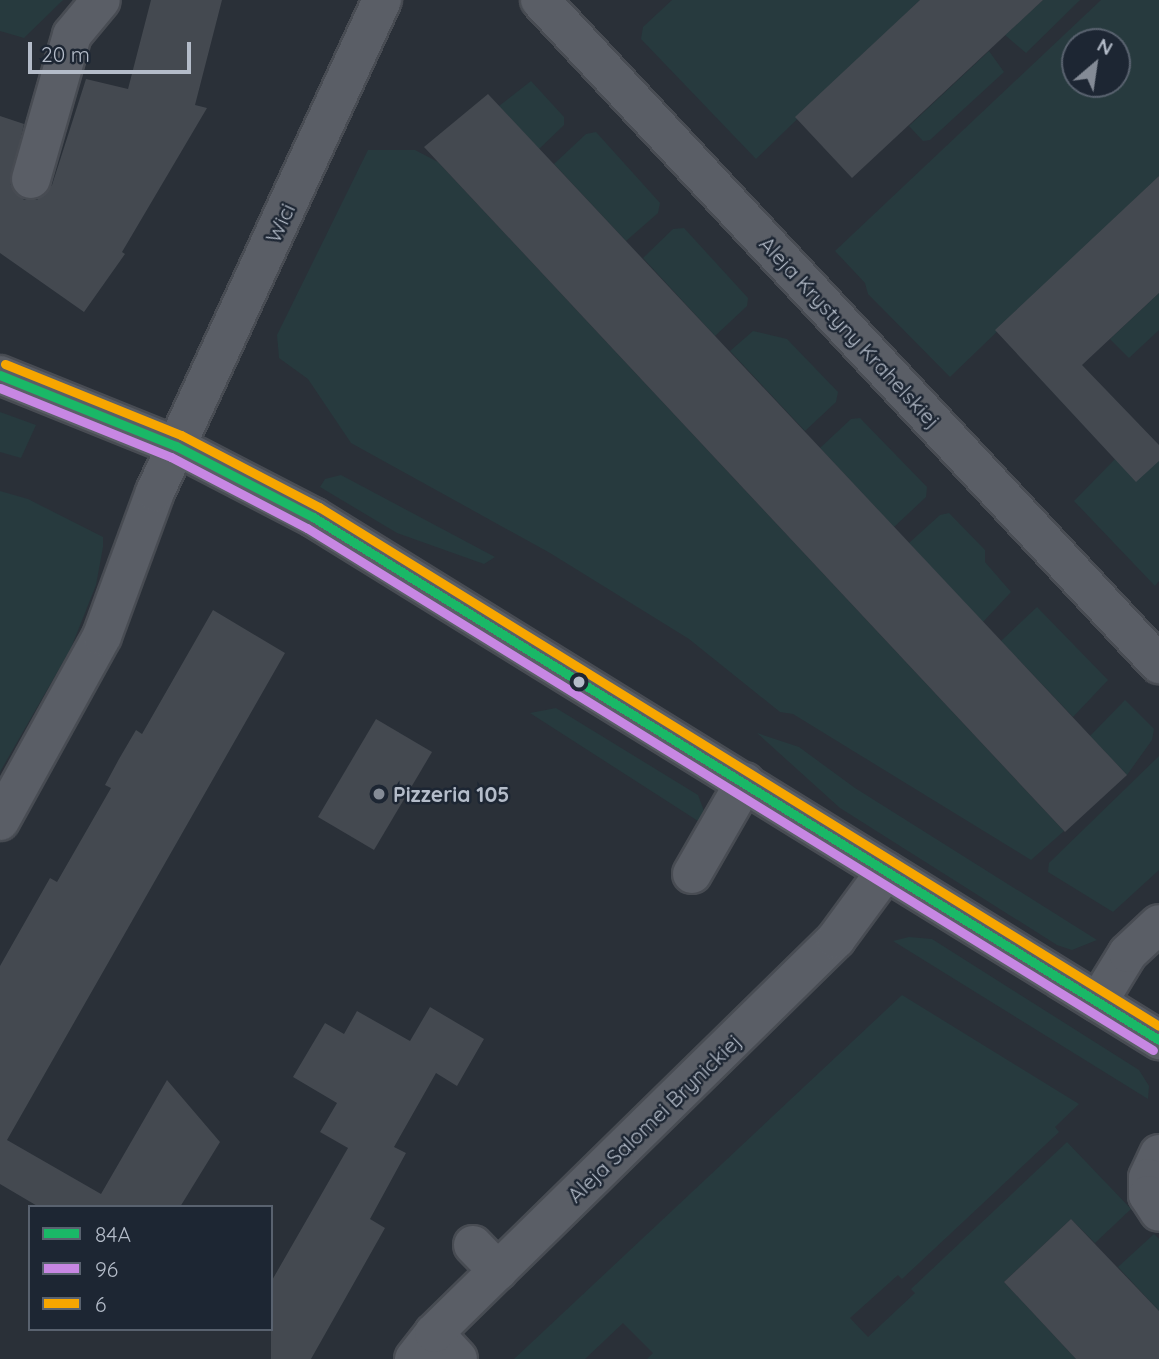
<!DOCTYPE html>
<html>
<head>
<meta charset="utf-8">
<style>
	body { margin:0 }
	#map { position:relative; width:1159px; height:1359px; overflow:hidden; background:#2a3038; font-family:Quicksand,sans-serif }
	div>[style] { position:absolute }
	.green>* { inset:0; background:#273a3e }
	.building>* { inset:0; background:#444950 }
	.roads { filter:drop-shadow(2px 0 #484c53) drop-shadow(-2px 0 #484c53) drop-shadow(0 2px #484c53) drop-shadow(0 -2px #484c53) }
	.minor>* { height:38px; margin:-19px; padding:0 19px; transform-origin:19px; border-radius:19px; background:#5a5e66 }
	.bus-1>* { height:9px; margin:-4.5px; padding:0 4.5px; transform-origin:4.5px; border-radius:4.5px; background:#1ab867 }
	.bus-2>* { height:9px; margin:-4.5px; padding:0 4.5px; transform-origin:4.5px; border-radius:4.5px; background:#c787e3 }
	.bus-3>* { height:9px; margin:-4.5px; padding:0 4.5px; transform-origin:4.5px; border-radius:4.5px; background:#f7a600 }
	.dots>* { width:19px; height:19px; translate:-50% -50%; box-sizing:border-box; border:4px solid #1d2633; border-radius:50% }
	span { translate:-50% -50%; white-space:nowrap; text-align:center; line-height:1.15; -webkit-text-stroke:5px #1d2633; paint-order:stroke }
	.street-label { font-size:21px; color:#b4bcc9 }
	.poi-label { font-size:21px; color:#b4bcc9; font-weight:700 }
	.left { translate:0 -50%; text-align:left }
	.legend { position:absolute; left:28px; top:1205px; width:245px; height:126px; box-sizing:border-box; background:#1d2633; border:2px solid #59626f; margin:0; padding:9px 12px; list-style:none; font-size:21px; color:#b4bcc9 }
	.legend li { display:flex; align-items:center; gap:14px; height:35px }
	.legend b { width:35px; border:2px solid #59626f }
	.north { position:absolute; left:1061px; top:28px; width:70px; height:70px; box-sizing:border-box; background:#1d2633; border:2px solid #59626f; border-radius:50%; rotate:29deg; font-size:19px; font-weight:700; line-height:28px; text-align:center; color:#b4bcc9 }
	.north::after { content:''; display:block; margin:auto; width:24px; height:32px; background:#848b96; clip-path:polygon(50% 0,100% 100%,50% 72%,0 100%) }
	.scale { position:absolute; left:28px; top:42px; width:163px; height:32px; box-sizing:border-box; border:4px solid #b4bcc9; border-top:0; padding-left:9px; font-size:21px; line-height:24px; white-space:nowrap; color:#b4bcc9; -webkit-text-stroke:5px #1d2633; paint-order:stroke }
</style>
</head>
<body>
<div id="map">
	<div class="green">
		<div style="clip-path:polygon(0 0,63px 0,24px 38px,0 31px)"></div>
		<div style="clip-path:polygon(672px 0,920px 0,756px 159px,641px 39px,643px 27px)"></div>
		<div style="clip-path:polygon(1043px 0,1080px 0,1026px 53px,1005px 35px)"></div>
		<div style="clip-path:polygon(evenodd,1101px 0,1159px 0,1159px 176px,950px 377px,868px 294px,865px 283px,835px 251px,1101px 0,1075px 42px,1117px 42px,1117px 84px,1075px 84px,1075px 42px)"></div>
		<div style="clip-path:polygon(989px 51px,1004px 72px,930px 140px,923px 141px,909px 126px)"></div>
		<div style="clip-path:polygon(531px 81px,564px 117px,564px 125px,539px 149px,499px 106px)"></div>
		<div style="clip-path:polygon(596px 132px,660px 203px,658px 213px,626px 241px,554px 164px,586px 134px)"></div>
		<div style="clip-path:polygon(368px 150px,415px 150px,438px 162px,1064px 831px,1031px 860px,793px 714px,780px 712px,689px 639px,550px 553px,351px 443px,308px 379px,279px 358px,277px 335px)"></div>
		<div style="clip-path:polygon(684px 228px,748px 298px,747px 306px,715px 336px,643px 258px,673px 229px)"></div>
		<div style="clip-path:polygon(1159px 293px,1159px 330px,1129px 358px,1110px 339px)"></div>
		<div style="clip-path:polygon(753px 331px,787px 339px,838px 392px,836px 402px,805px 431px,730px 351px)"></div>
		<div style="clip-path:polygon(0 412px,36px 425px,21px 458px,0 452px)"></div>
		<div style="clip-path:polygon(860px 418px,927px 487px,926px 497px,894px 527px,820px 448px,851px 419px)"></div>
		<div style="clip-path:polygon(1115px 459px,1159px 461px,1159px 581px,1155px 586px,1074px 501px)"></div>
		<div style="clip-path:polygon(341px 475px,495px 557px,484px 564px,397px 533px,320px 487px,325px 479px)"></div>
		<div style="clip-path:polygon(0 491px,28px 499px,103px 537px,103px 547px,96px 585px,71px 648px,0 772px)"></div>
		<div style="clip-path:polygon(949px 513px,985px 550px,985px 562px,1011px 592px,983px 622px,909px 543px,940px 515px)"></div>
		<div style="clip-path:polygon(1037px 607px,1108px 680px,1073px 717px,1001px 641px)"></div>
		<div style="clip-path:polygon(1125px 700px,1154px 729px,1152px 740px,1127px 775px,1090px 736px)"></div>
		<div style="clip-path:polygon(556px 708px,698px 795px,704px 811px,698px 821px,530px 713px)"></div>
		<div style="clip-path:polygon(757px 733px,799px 747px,855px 788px,1097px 940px,1072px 950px,1057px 945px,840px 808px)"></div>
		<div style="clip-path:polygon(1159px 756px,1159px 870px,1113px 912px,1048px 872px,1049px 863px)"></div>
		<div style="clip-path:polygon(909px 937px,932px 939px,1139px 1070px,1149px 1086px,1148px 1099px,893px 941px)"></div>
		<div style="clip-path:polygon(902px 995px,1079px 1104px,1055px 1127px,1059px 1132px,902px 1279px,898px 1275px,850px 1318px,868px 1337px,915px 1293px,911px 1289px,1067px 1142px,1131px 1209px,1095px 1243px,1071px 1219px,1004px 1282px,1076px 1359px,647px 1359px,653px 1353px,623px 1323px,585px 1359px,514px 1359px)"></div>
		<div style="clip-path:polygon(1154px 1234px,1159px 1239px,1159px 1311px,1118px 1267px)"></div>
	</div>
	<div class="building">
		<div style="clip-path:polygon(151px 0,222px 0,195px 105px,207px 108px,122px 252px,125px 254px,84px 312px,0 253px,0 116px,24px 124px,10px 184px,24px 200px,37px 200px,52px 185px,86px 79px,128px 89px)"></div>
		<div style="clip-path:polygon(920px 0,1043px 0,852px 178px,795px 117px)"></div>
		<div style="clip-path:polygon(488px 94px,1127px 775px,1065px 832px,424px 147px)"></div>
		<div style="clip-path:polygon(1159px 176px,1159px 293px,1082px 365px,1159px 445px,1159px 461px,1136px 482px,995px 330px)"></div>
		<div style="clip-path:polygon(213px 610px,285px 653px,7px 1140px,101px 1194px,167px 1080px,220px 1142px,180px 1207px,39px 1207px,0 1184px,0 966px,50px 878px,57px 882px,111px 788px,105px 785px,119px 759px,136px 730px,142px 734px)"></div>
		<div style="clip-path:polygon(376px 719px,432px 752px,374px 850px,318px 817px)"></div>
		<div style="clip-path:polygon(430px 1007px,484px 1039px,457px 1086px,436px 1073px,394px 1147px,406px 1153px,370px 1219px,385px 1228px,311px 1359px,271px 1359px,271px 1282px,348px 1148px,320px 1132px,337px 1103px,293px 1077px,325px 1023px,344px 1034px,357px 1011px,410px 1041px)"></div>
		<div style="clip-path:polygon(1071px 1219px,1159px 1311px,1159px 1359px,1076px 1359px,1004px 1282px)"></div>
	</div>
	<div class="roads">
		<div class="minor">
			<div style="left:540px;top:0;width:908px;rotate:47.01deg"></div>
			<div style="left:31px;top:179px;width:150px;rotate:-74.1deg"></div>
			<div style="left:72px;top:35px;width:45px;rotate:-50.4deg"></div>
			<div style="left:0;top:375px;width:190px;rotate:22deg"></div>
			<div style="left:176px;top:446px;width:154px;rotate:27.4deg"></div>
			<div style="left:313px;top:517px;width:995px;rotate:31.72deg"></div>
			<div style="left:0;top:821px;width:211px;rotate:-61.1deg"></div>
			<div style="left:102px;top:636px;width:153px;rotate:-69.8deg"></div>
			<div style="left:155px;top:492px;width:542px;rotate:-65.23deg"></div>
			<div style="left:692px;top:874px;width:106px;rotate:-60.1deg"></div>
			<div style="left:1098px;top:1002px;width:57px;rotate:-58.5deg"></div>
			<div style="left:1128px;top:953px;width:42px;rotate:-43.1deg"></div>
			<div style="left:1159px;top:1154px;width:26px;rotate:115deg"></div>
			<div style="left:1148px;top:1178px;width:17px;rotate:90deg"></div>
			<div style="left:1148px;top:1195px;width:20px;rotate:57deg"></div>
			<div style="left:473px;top:1245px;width:36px;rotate:46deg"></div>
			<div style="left:434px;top:1333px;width:35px;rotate:47deg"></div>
			<div style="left:414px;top:1359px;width:33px;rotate:-52deg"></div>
			<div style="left:434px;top:1333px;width:563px;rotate:-44.42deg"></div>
			<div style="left:836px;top:939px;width:84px;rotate:-53.7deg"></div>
		</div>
	</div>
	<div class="bus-1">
		<div style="left:0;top:375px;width:190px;rotate:22deg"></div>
		<div style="left:176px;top:446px;width:154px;rotate:27.4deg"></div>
		<div style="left:313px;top:517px;width:995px;rotate:31.72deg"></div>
	</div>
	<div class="bus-2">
		<div style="left:0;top:388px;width:184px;rotate:22deg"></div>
		<div style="left:171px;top:457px;width:153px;rotate:27.6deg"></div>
		<div style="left:307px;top:528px;width:994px;rotate:31.68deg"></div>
	</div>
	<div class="bus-3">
		<div style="left:5px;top:364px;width:190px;rotate:22deg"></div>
		<div style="left:181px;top:435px;width:156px;rotate:27.6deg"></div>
		<div style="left:319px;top:507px;width:987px;rotate:31.71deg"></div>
	</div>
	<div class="dots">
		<div style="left:579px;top:682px;background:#b4bcc9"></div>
		<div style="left:379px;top:794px;background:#848b96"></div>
	</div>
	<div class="street-label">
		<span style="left:280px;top:223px;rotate:-65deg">Wici</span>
		<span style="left:850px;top:332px;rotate:47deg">Aleja Krystyny Krahelskiej</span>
		<span style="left:654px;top:1118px;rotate:-44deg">Aleja Salomei Brynickiej</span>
	</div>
	<div class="poi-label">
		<span class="left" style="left:393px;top:794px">Pizzeria 105</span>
	</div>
	<ul class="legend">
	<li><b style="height:9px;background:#1ab867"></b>84A</li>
	<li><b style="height:9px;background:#c787e3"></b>96</li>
	<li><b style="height:9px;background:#f7a600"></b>6</li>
	</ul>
	<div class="north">N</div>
	<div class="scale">20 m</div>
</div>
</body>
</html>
